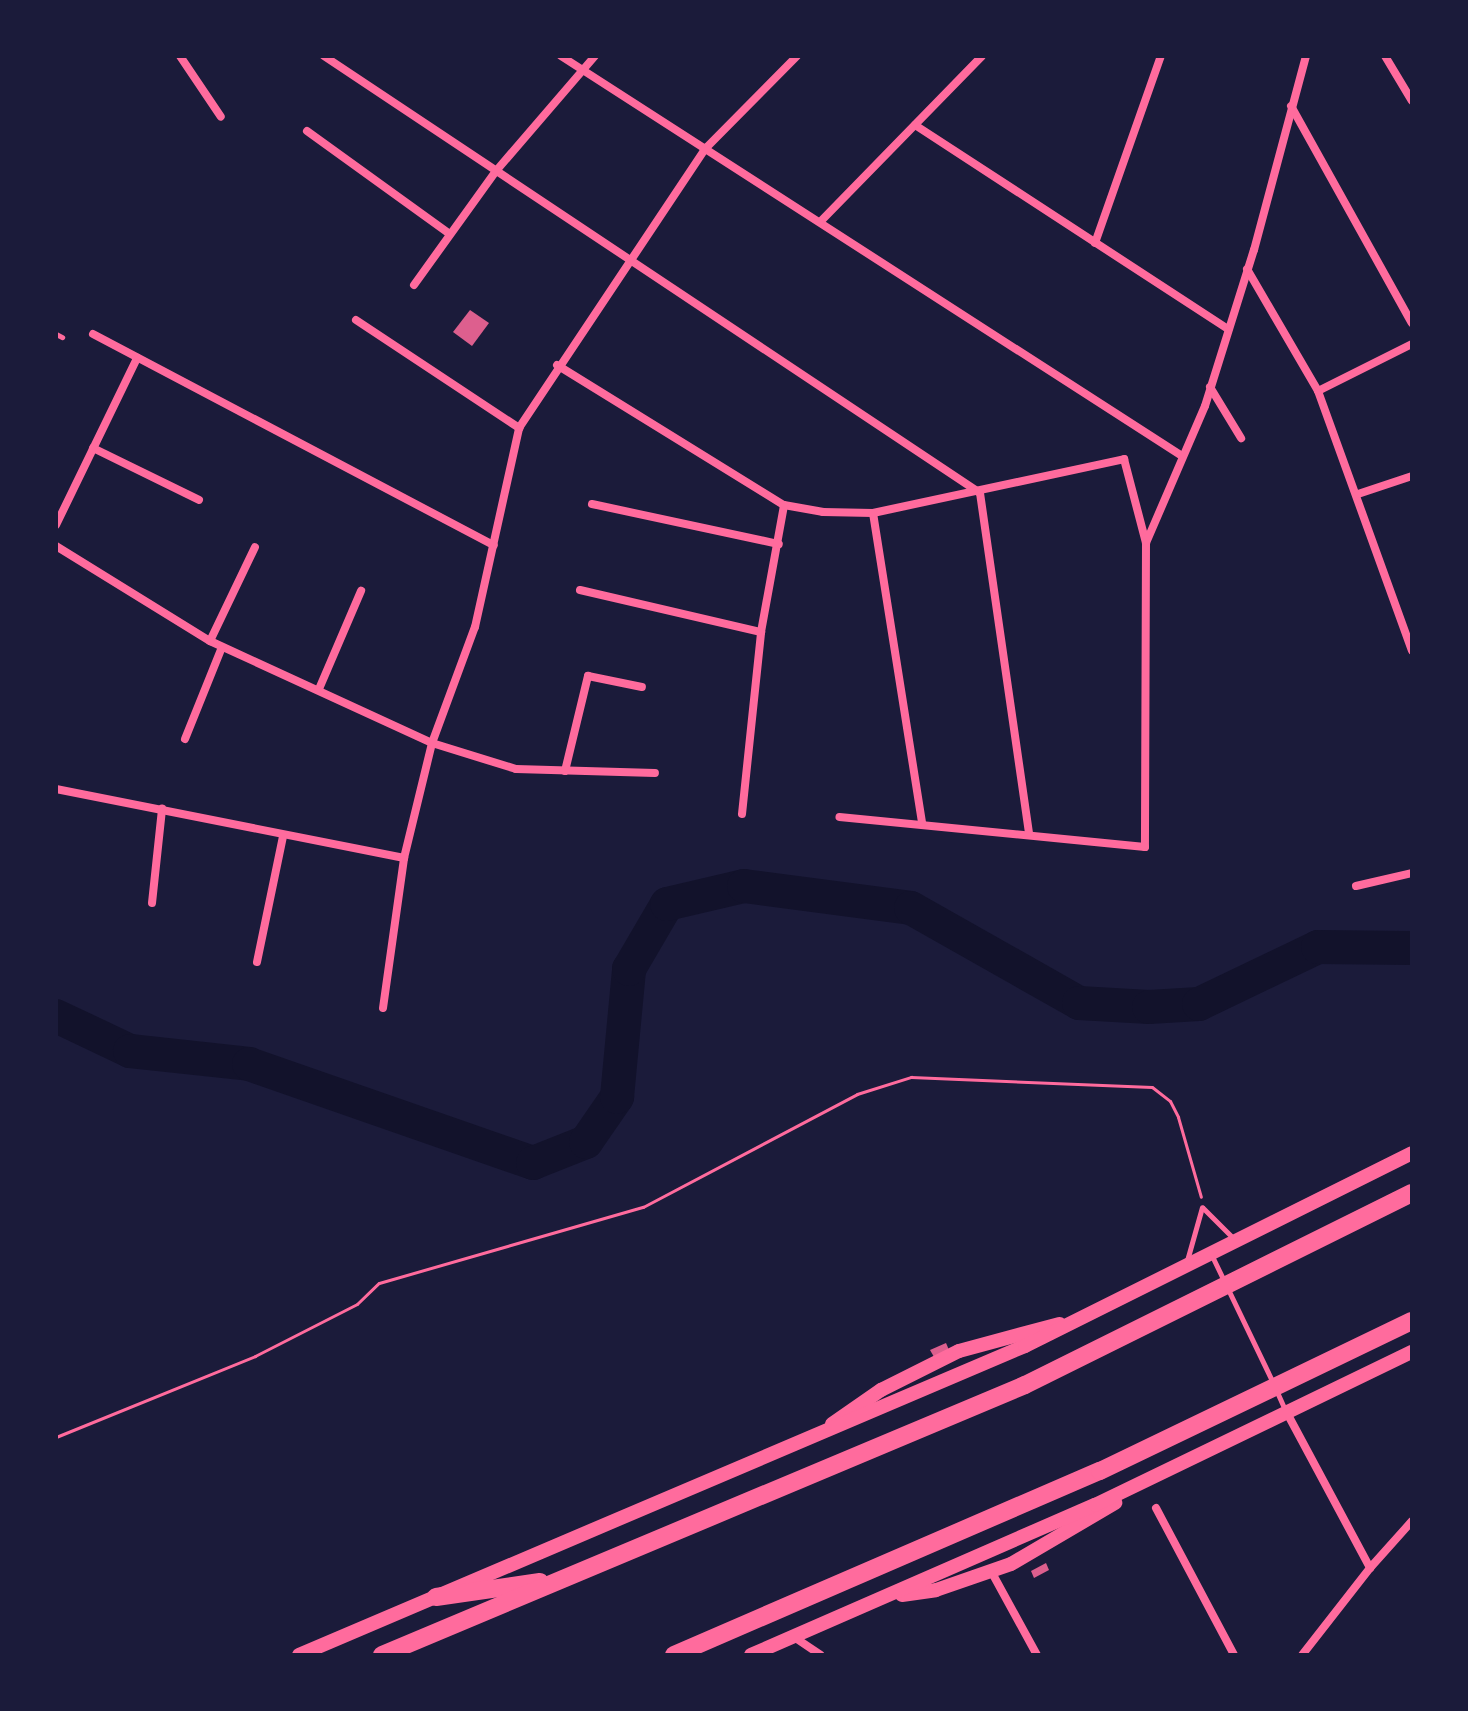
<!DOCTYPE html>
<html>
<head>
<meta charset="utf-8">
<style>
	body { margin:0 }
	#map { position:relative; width:1468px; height:1711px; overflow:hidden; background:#1b1b3a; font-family:Ubuntu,sans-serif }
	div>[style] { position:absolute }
	.river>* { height:34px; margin:-17px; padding:0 17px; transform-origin:17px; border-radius:17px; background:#12122b }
	.building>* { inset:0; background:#dd5f8e }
	.path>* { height:3px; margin:-1.5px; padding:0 1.5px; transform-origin:1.5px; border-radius:1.5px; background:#ff6b9d }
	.service>* { height:5px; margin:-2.5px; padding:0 2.5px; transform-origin:2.5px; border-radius:2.5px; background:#ff6b9d }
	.minor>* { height:8px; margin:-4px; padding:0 4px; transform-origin:4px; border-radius:4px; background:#ff6b9d }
	.primary>* { height:14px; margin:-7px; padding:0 7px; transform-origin:7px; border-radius:7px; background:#ff6b9d }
	.motorway>* { height:18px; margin:-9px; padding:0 9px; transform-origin:9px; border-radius:9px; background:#ff6b9d }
	span { translate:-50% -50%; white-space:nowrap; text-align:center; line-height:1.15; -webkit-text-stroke:6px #1b1b3a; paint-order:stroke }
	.frame { position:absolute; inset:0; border:58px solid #1b1b3a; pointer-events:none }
</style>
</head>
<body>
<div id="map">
	<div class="river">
		<div style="left:56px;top:1016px;width:82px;rotate:25.3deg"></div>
		<div style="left:130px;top:1051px;width:120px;rotate:6.2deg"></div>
		<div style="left:249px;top:1064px;width:301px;rotate:19.2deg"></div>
		<div style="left:533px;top:1163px;width:57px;rotate:-21.6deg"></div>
		<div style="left:586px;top:1142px;width:55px;rotate:-55.4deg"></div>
		<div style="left:617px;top:1097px;width:129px;rotate:-84.6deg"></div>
		<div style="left:629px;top:969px;width:75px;rotate:-59.7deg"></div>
		<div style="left:667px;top:904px;width:79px;rotate:-13.2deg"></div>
		<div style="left:744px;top:886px;width:168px;rotate:7.5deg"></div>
		<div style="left:911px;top:908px;width:193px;rotate:29.5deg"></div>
		<div style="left:1079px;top:1003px;width:70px;rotate:3.3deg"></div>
		<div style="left:1149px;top:1007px;width:50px;rotate:-3.4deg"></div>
		<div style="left:1199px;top:1004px;width:132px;rotate:-25.6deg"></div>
		<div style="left:1318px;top:947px;width:94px;rotate:0.6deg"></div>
	</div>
	<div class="building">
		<div style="clip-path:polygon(470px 310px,489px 323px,472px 346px,453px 332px)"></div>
		<div style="clip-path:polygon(946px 1343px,949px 1350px,934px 1357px,930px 1350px)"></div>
		<div style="clip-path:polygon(1046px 1563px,1049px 1570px,1034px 1578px,1031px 1571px)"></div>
	</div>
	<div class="path">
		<div style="left:56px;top:1437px;width:215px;rotate:-22.1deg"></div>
		<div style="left:255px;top:1356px;width:114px;rotate:-27deg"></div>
		<div style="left:357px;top:1304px;width:30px;rotate:-44deg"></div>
		<div style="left:379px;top:1283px;width:275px;rotate:-16.1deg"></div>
		<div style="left:643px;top:1207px;width:242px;rotate:-27.8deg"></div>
		<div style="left:857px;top:1094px;width:57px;rotate:-17.5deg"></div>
		<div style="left:911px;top:1077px;width:241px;rotate:2.4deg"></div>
		<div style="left:1152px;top:1087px;width:23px;rotate:38deg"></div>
		<div style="left:1170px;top:1101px;width:18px;rotate:63deg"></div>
		<div style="left:1178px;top:1117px;width:83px;rotate:74deg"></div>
	</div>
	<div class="service">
		<div style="left:56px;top:334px;width:7px;rotate:27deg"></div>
		<div style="left:1203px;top:1208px;width:45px;rotate:45deg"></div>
		<div style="left:1212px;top:1256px;width:141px;rotate:64.3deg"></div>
		<div style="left:1186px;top:1264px;width:59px;rotate:-74.3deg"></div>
		<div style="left:1277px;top:1392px;width:22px;rotate:66deg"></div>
	</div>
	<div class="minor">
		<div style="left:180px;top:56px;width:73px;rotate:56.1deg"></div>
		<div style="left:324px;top:56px;width:788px;rotate:33.67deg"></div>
		<div style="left:980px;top:493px;width:345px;rotate:81.8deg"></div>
		<div style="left:561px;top:56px;width:739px;rotate:32.79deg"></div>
		<div style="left:1385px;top:56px;width:52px;rotate:59deg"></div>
		<div style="left:1291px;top:106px;width:248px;rotate:60.9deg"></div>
		<div style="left:915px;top:125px;width:374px;rotate:33.1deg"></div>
		<div style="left:307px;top:131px;width:176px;rotate:35.8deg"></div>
		<div style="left:822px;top:220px;width:229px;rotate:-45.7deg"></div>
		<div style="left:1095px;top:243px;width:198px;rotate:-70.6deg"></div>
		<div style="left:1247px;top:269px;width:141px;rotate:59.8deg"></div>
		<div style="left:1318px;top:391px;width:276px;rotate:70.1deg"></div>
		<div style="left:414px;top:285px;width:140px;rotate:-54.3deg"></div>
		<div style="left:496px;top:171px;width:152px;rotate:-49.3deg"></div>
		<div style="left:356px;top:320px;width:196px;rotate:33.5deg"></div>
		<div style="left:93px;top:334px;width:453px;rotate:27.8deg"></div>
		<div style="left:557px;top:365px;width:267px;rotate:31.7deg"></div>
		<div style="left:784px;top:505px;width:40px;rotate:10deg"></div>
		<div style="left:823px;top:512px;width:50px;rotate:1.1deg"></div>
		<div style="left:873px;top:513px;width:257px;rotate:-12.1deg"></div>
		<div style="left:1124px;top:459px;width:87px;rotate:75.3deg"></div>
		<div style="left:1146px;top:543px;width:304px;rotate:90.2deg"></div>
		<div style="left:1145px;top:847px;width:307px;rotate:-174.4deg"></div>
		<div style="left:1210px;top:387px;width:60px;rotate:58.7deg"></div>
		<div style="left:1318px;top:391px;width:105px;rotate:-26.6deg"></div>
		<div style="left:93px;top:448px;width:118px;rotate:26.1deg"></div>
		<div style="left:1358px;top:494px;width:57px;rotate:-18.4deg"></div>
		<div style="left:592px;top:504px;width:191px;rotate:12.1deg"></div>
		<div style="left:873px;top:513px;width:314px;rotate:81deg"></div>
		<div style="left:56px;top:525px;width:186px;rotate:-64.1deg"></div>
		<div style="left:1146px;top:543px;width:149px;rotate:-66.7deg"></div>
		<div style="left:1205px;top:406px;width:164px;rotate:-72.6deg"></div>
		<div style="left:1254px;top:250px;width:201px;rotate:-75deg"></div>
		<div style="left:56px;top:546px;width:181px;rotate:31.7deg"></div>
		<div style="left:210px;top:641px;width:244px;rotate:24.7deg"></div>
		<div style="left:432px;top:743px;width:88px;rotate:17.2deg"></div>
		<div style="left:516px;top:769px;width:139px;rotate:1.6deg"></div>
		<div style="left:580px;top:590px;width:186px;rotate:13.1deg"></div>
		<div style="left:210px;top:641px;width:104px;rotate:-64.4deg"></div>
		<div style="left:319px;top:689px;width:107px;rotate:-66.8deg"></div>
		<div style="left:185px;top:739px;width:99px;rotate:-68.1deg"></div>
		<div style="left:565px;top:771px;width:98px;rotate:-76.4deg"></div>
		<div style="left:588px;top:676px;width:55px;rotate:11.5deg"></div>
		<div style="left:56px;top:789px;width:355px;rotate:11.2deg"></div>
		<div style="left:742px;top:814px;width:183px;rotate:-84deg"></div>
		<div style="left:761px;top:632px;width:129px;rotate:-79.7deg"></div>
		<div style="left:1356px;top:886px;width:57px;rotate:-13.1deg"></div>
		<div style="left:152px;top:903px;width:95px;rotate:-83.9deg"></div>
		<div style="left:257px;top:962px;width:129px;rotate:-78.3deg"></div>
		<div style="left:383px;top:1008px;width:151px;rotate:-82deg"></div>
		<div style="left:404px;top:858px;width:118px;rotate:-76.3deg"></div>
		<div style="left:432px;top:743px;width:124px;rotate:-69.7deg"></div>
		<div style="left:475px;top:627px;width:204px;rotate:-77.5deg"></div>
		<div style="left:519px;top:428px;width:337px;rotate:-56.3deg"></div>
		<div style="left:706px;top:148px;width:129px;rotate:-45.3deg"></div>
		<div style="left:1287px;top:1413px;width:176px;rotate:61.8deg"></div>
		<div style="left:1370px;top:1568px;width:110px;rotate:128deg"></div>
		<div style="left:1156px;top:1508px;width:166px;rotate:62deg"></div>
		<div style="left:1370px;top:1568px;width:63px;rotate:-48.2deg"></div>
		<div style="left:991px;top:1571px;width:96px;rotate:61.3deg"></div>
		<div style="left:794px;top:1637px;width:32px;rotate:34deg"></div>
	</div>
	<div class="primary">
		<div style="left:832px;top:1424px;width:60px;rotate:-34.8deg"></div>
		<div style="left:881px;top:1390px;width:87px;rotate:-26.6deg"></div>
		<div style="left:959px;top:1351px;width:104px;rotate:-15.1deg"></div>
		<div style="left:902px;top:1595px;width:34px;rotate:-8deg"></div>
		<div style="left:936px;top:1590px;width:79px;rotate:-19.1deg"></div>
		<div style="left:1011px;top:1564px;width:121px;rotate:-30.4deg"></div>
		<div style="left:299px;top:1655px;width:789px;rotate:-23.06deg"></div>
		<div style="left:1025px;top:1346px;width:432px;rotate:-26.5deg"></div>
		<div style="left:751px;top:1655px;width:375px;rotate:-23.6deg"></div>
		<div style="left:1095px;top:1505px;width:352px;rotate:-25.8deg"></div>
	</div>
	<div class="motorway">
		<div style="left:436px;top:1597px;width:105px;rotate:-8.2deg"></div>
		<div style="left:382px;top:1655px;width:697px;rotate:-22.78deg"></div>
		<div style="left:1025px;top:1385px;width:432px;rotate:-26.4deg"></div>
		<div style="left:674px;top:1655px;width:464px;rotate:-23.4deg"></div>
		<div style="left:1100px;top:1471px;width:346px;rotate:-25.7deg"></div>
	</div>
	<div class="frame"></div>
</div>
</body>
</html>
